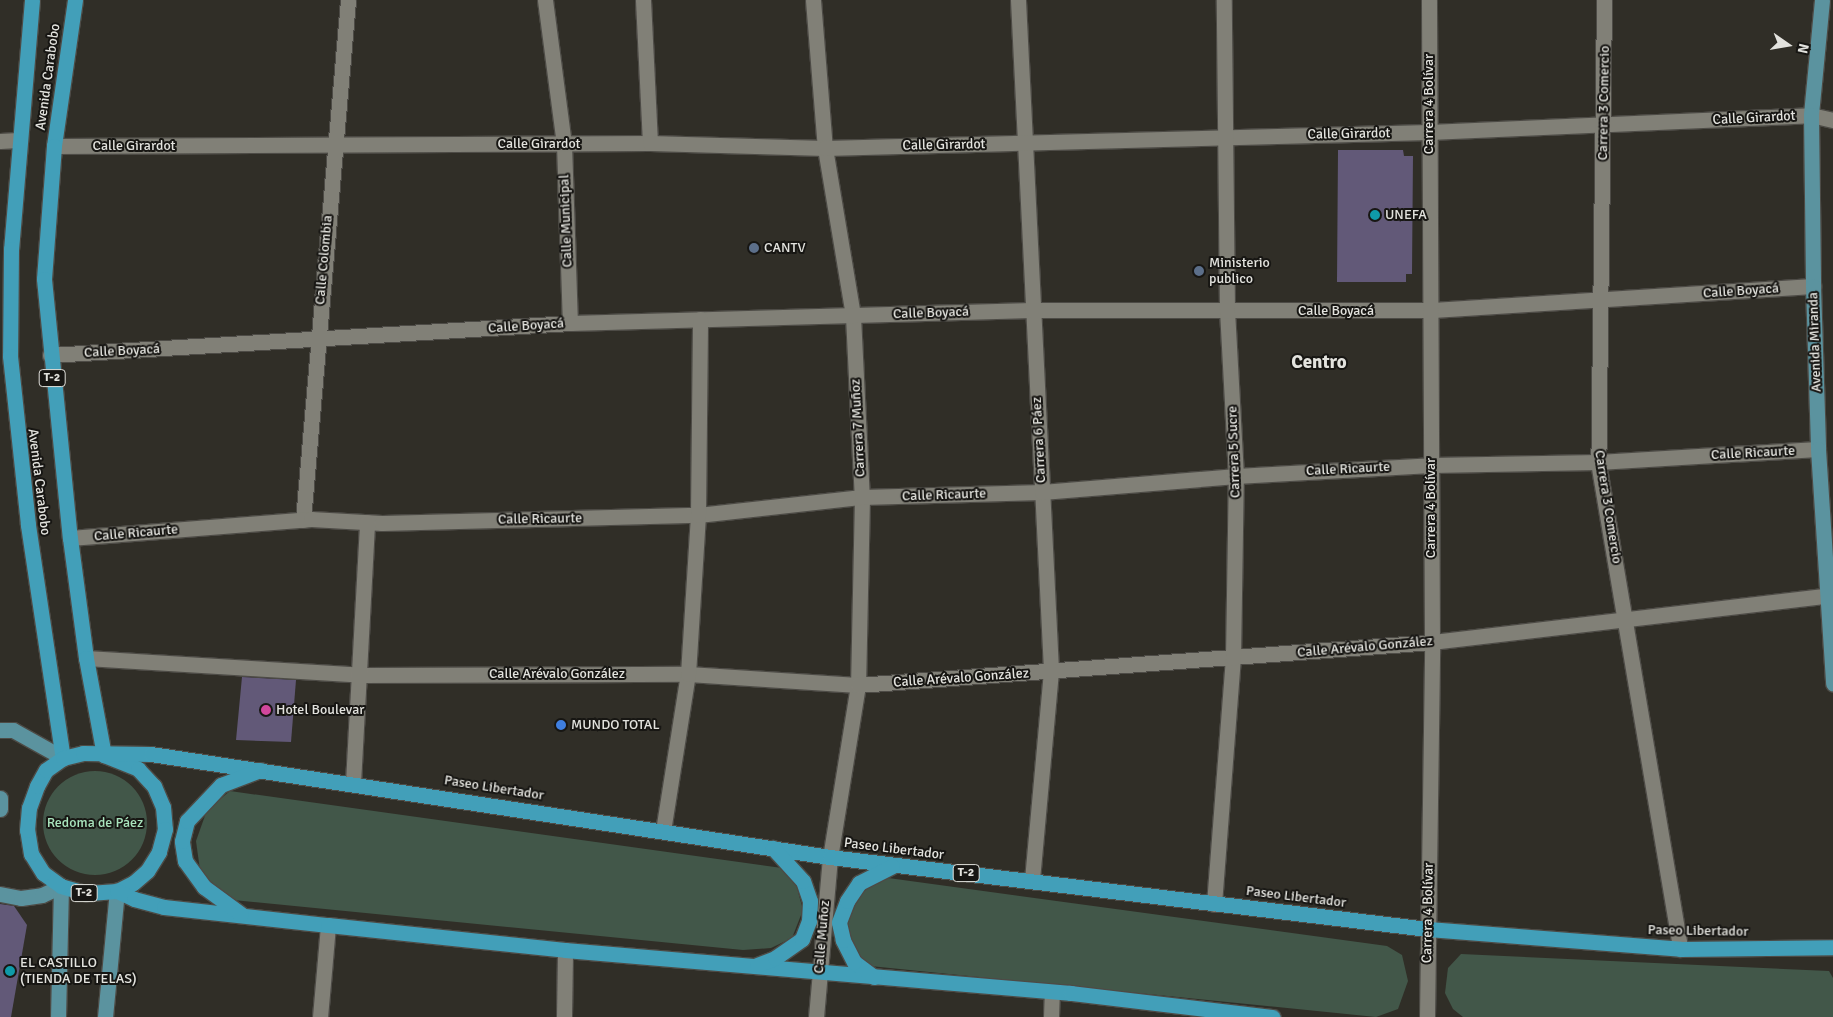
<!DOCTYPE html>
<html>
<head>
<meta charset="utf-8">
<style>
	body { margin:0 }
	#map { position:relative; width:1833px; height:1017px; overflow:hidden; background:#302e27; font-family:Signika,sans-serif }
	div>[style] { position:absolute }
	.green>* { inset:0; background:#425749 }
	.round { border-radius:50% }
	.building>* { inset:0; background:#625978 }
	.roads { filter:drop-shadow(1px 0 #4d4b46) drop-shadow(-1px 0 #4d4b46) drop-shadow(0 1px #4d4b46) drop-shadow(0 -1px #4d4b46) }
	.minor>* { height:15px; margin:-7.5px; padding:0 7.5px; transform-origin:7.5px; border-radius:7.5px; background:#818077 }
	.major>* { height:15px; margin:-7.5px; padding:0 7.5px; transform-origin:7.5px; border-radius:7.5px; background:#5b939f }
	.highway>* { height:15px; margin:-7.5px; padding:0 7.5px; transform-origin:7.5px; border-radius:7.5px; background:#429fb9 }
	.dots>* { width:14px; height:14px; translate:-50% -50%; box-sizing:border-box; border:2px solid #171613; border-radius:50% }
	span { translate:-50% -50%; white-space:nowrap; text-align:center; line-height:1.15; -webkit-text-stroke:4px #171613; paint-order:stroke }
	.shield-label span { padding:1px 4px; background:#171613; border:1px solid; border-radius:4px; -webkit-text-stroke-width:0 }
	.shield-label { font-size:12px; color:#e3e3de; font-weight:700 }
	.street-label { font-size:14px; color:#e3e3de }
	.poi-label { font-size:14px; color:#e3e3de }
	.left { translate:0 -50%; text-align:left }
	.park-label { font-size:14px; color:#a9e4bd }
	.district-label { font-size:19px; color:#e3e3de; font-weight:700 }
	.north { position:absolute; left:1763px; top:20px; width:50px; height:50px; -webkit-text-stroke:4px #171613; paint-order:stroke; rotate:103deg; font-size:14px; font-weight:700; line-height:20px; text-align:center; color:#e3e3de }
	.north::after { content:''; display:block; margin:auto; width:18px; height:22px; background:#e3e3de; clip-path:polygon(50% 0,100% 100%,50% 72%,0 100%) }
</style>
</head>
<body>
<div id="map">
	<div class="green">
		<div class="round" style="left:43px;top:771px;width:104px;height:104px"></div>
		<div style="clip-path:polygon(230px 791px,782px 868px,796px 884px,803px 910px,792px 938px,771px 948px,743px 950px,233px 900px,213px 885px,200px 870px,196px 841px,207px 810px)"></div>
		<div style="clip-path:polygon(881px 877px,1387px 946px,1402px 955px,1408px 981px,1398px 1009px,1376px 1017px,870px 966px,856px 956px,845px 923px,851px 903px,864px 886px)"></div>
		<div style="clip-path:polygon(1461px 954px,1829px 971px,1833px 978px,1833px 1017px,1463px 1017px,1453px 1009px,1445px 993px,1448px 968px)"></div>
	</div>
	<div class="building">
		<div style="clip-path:polygon(1338px 150px,1403px 150px,1404px 156px,1413px 156px,1412px 274px,1406px 274px,1406px 282px,1337px 282px)"></div>
		<div style="clip-path:polygon(242px 677px,296px 680px,291px 742px,236px 740px)"></div>
		<div style="clip-path:polygon(0 904px,14px 906px,27px 925px,11px 1017px,0 1017px)"></div>
	</div>
	<div class="roads">
		<div class="minor">
			<div style="left:545px;top:0;width:145px;rotate:82.5deg"></div>
			<div style="left:564px;top:144px;width:179px;rotate:88.1deg"></div>
			<div style="left:643px;top:0;width:143px;rotate:87.2deg"></div>
			<div style="left:813px;top:0;width:148px;rotate:85.4deg"></div>
			<div style="left:825px;top:148px;width:170px;rotate:80.5deg"></div>
			<div style="left:853px;top:316px;width:181px;rotate:87.2deg"></div>
			<div style="left:862px;top:497px;width:188px;rotate:91.2deg"></div>
			<div style="left:858px;top:685px;width:174px;rotate:99.2deg"></div>
			<div style="left:830px;top:857px;width:161px;rotate:95deg"></div>
			<div style="left:1018px;top:0;width:672px;rotate:87.18deg"></div>
			<div style="left:1051px;top:671px;width:210px;rotate:95.2deg"></div>
			<div style="left:1604px;top:0;width:462px;rotate:90.7deg"></div>
			<div style="left:1598px;top:462px;width:494px;rotate:80.4deg"></div>
			<div style="left:0;top:141px;width:18px;rotate:-3deg"></div>
			<div style="left:54px;top:146px;width:596px;rotate:-0.29deg"></div>
			<div style="left:650px;top:143px;width:175px;rotate:1.6deg"></div>
			<div style="left:825px;top:148px;width:604px;rotate:-1.52deg"></div>
			<div style="left:1429px;top:132px;width:382px;rotate:-2.5deg"></div>
			<div style="left:1811px;top:115px;width:23px;rotate:13deg"></div>
			<div style="left:50px;top:355px;width:521px;rotate:-3.52deg"></div>
			<div style="left:570px;top:323px;width:462px;rotate:-1.6deg"></div>
			<div style="left:1032px;top:310px;width:400px"></div>
			<div style="left:1432px;top:310px;width:382px;rotate:-3.6deg"></div>
			<div style="left:303px;top:520px;width:522px;rotate:-85.05deg"></div>
			<div style="left:70px;top:538px;width:242px;rotate:-4.5deg"></div>
			<div style="left:311px;top:519px;width:71px;rotate:3.2deg"></div>
			<div style="left:382px;top:523px;width:316px;rotate:-1.5deg"></div>
			<div style="left:698px;top:515px;width:165px;rotate:-6.3deg"></div>
			<div style="left:862px;top:497px;width:180px;rotate:-1.6deg"></div>
			<div style="left:1042px;top:492px;width:195px;rotate:-4.7deg"></div>
			<div style="left:1236px;top:476px;width:195px;rotate:-3.2deg"></div>
			<div style="left:1431px;top:465px;width:167px;rotate:-1deg"></div>
			<div style="left:1598px;top:462px;width:220px;rotate:-3.4deg"></div>
			<div style="left:86px;top:658px;width:276px;rotate:3.5deg"></div>
			<div style="left:361px;top:675px;width:327px;rotate:-0.2deg"></div>
			<div style="left:688px;top:674px;width:170px;rotate:3.7deg"></div>
			<div style="left:858px;top:685px;width:576px;rotate:-4.28deg"></div>
			<div style="left:1432px;top:642px;width:404px;rotate:-6.7deg"></div>
			<div style="left:353px;top:783px;width:261px;rotate:-86.9deg"></div>
			<div style="left:663px;top:831px;width:159px;rotate:-81deg"></div>
			<div style="left:688px;top:674px;width:159px;rotate:-86.4deg"></div>
			<div style="left:698px;top:515px;width:196px;rotate:-89.4deg"></div>
			<div style="left:1214px;top:904px;width:247px;rotate:-85.6deg"></div>
			<div style="left:1233px;top:658px;width:182px;rotate:-89.1deg"></div>
			<div style="left:1236px;top:476px;width:165px;rotate:-93.1deg"></div>
			<div style="left:1227px;top:311px;width:311px;rotate:-90.6deg"></div>
			<div style="left:320px;top:1017px;width:92px;rotate:-85deg"></div>
			<div style="left:564px;top:1017px;width:67px;rotate:-89.1deg"></div>
			<div style="left:1051px;top:1017px;width:25px;rotate:-88deg"></div>
			<div style="left:1427px;top:1017px;width:375px;rotate:-89.2deg"></div>
			<div style="left:1432px;top:642px;width:642px;rotate:-90.27deg"></div>
		</div>
		<div class="major">
			<div style="left:1822px;top:0;width:116px;rotate:95.5deg"></div>
			<div style="left:1811px;top:115px;width:171px;rotate:89.3deg"></div>
			<div style="left:1813px;top:286px;width:163px;rotate:88.2deg"></div>
			<div style="left:1818px;top:449px;width:235px;rotate:86.3deg"></div>
			<div style="left:0;top:730px;width:13px"></div>
			<div style="left:13px;top:730px;width:57px;rotate:29.2deg"></div>
			<div style="left:0;top:798px;width:11px;rotate:90deg"></div>
			<div style="left:0;top:894px;width:21px;rotate:11deg"></div>
			<div style="left:21px;top:898px;width:21px;rotate:-8deg"></div>
			<div style="left:42px;top:895px;width:21px;rotate:-25deg"></div>
			<div style="left:61px;top:886px;width:131px;rotate:91.3deg"></div>
			<div style="left:105px;top:1017px;width:127px;rotate:-84.6deg"></div>
		</div>
		<div class="highway">
			<div style="left:32px;top:0;width:250px;rotate:94.8deg"></div>
			<div style="left:11px;top:249px;width:107px;rotate:90.5deg"></div>
			<div style="left:10px;top:356px;width:170px;rotate:83.9deg"></div>
			<div style="left:28px;top:525px;width:236px;rotate:81.5deg"></div>
			<div style="left:75px;top:0;width:148px;rotate:98.2deg"></div>
			<div style="left:54px;top:146px;width:133px;rotate:94.3deg"></div>
			<div style="left:44px;top:279px;width:260px;rotate:84.3deg"></div>
			<div style="left:70px;top:538px;width:121px;rotate:82.4deg"></div>
			<div style="left:86px;top:658px;width:99px;rotate:79.5deg"></div>
			<div style="left:104px;top:755px;width:37px;rotate:22deg"></div>
			<div style="left:138px;top:769px;width:23px;rotate:47deg"></div>
			<div style="left:154px;top:786px;width:23px;rotate:67deg"></div>
			<div style="left:163px;top:807px;width:22px;rotate:85deg"></div>
			<div style="left:165px;top:829px;width:24px;rotate:105deg"></div>
			<div style="left:159px;top:852px;width:22px;rotate:122deg"></div>
			<div style="left:147px;top:871px;width:18px;rotate:139deg"></div>
			<div style="left:133px;top:883px;width:18px;rotate:153deg"></div>
			<div style="left:117px;top:891px;width:32px;rotate:176deg"></div>
			<div style="left:85px;top:893px;width:25px;rotate:-164deg"></div>
			<div style="left:61px;top:886px;width:22px;rotate:-144deg"></div>
			<div style="left:43px;top:873px;width:22px;rotate:-122deg"></div>
			<div style="left:31px;top:854px;width:24px;rotate:-99deg"></div>
			<div style="left:27px;top:830px;width:22px;rotate:-85deg"></div>
			<div style="left:29px;top:808px;width:23px;rotate:-70deg"></div>
			<div style="left:37px;top:786px;width:18px;rotate:-61deg"></div>
			<div style="left:46px;top:770px;width:21px;rotate:-35deg"></div>
			<div style="left:63px;top:758px;width:21px;rotate:-14deg"></div>
			<div style="left:83px;top:753px;width:68px;rotate:0.8deg"></div>
			<div style="left:151px;top:754px;width:687px;rotate:8.63deg"></div>
			<div style="left:830px;top:857px;width:602px;rotate:6.87deg"></div>
			<div style="left:1428px;top:929px;width:253px;rotate:4.5deg"></div>
			<div style="left:1680px;top:949px;width:153px;rotate:-0.7deg"></div>
			<div style="left:117px;top:891px;width:19px;rotate:25deg"></div>
			<div style="left:134px;top:899px;width:31px;rotate:15deg"></div>
			<div style="left:164px;top:907px;width:165px;rotate:6.3deg"></div>
			<div style="left:328px;top:925px;width:238px;rotate:6deg"></div>
			<div style="left:565px;top:950px;width:508px;rotate:4.86deg"></div>
			<div style="left:1071px;top:993px;width:203px;rotate:6.8deg"></div>
			<div style="left:241px;top:914px;width:46px;rotate:-143.9deg"></div>
			<div style="left:204px;top:887px;width:32px;rotate:-126deg"></div>
			<div style="left:185px;top:861px;width:20px;rotate:-99deg"></div>
			<div style="left:182px;top:841px;width:21px;rotate:-76deg"></div>
			<div style="left:187px;top:821px;width:50px;rotate:-46.6deg"></div>
			<div style="left:221px;top:785px;width:42px;rotate:-21deg"></div>
			<div style="left:757px;top:965px;width:19px;rotate:-21deg"></div>
			<div style="left:775px;top:958px;width:33px;rotate:-35deg"></div>
			<div style="left:802px;top:939px;width:19px;rotate:-69deg"></div>
			<div style="left:809px;top:921px;width:20px;rotate:-87deg"></div>
			<div style="left:810px;top:901px;width:21px;rotate:-109deg"></div>
			<div style="left:803px;top:881px;width:45px;rotate:-132.3deg"></div>
			<div style="left:874px;top:977px;width:25px;rotate:-143deg"></div>
			<div style="left:854px;top:962px;width:25px;rotate:-117deg"></div>
			<div style="left:843px;top:940px;width:18px;rotate:-103deg"></div>
			<div style="left:839px;top:922px;width:22px;rotate:-69deg"></div>
			<div style="left:847px;top:901px;width:22px;rotate:-56deg"></div>
			<div style="left:859px;top:883px;width:37px;rotate:-27deg"></div>
		</div>
	</div>
	<div class="dots">
		<div style="left:1375px;top:215px;background:#0f9aa8"></div>
		<div style="left:754px;top:248px;background:#5c6f8a"></div>
		<div style="left:1199px;top:271px;background:#5c6f8a"></div>
		<div style="left:266px;top:710px;background:#d1479c"></div>
		<div style="left:561px;top:725px;background:#3f7fe0"></div>
		<div style="left:10px;top:971px;background:#0f9aa8"></div>
	</div>
	<div class="shield-label">
		<span style="left:52px;top:378px">T-2</span>
		<span style="left:966px;top:873px">T-2</span>
		<span style="left:84px;top:893px">T-2</span>
	</div>
	<div class="street-label">
		<span style="left:48px;top:77px;rotate:-82deg">Avenida Carabobo</span>
		<span style="left:1604px;top:103px;rotate:-89deg">Carrera 3 Comercio</span>
		<span style="left:1429px;top:104px;rotate:-90deg">Carrera 4 Bolívar</span>
		<span style="left:1754px;top:118px;rotate:-3deg">Calle Girardot</span>
		<span style="left:1349px;top:134px;rotate:-1deg">Calle Girardot</span>
		<span style="left:539px;top:144px">Calle Girardot</span>
		<span style="left:944px;top:145px;rotate:-1deg">Calle Girardot</span>
		<span style="left:134px;top:146px">Calle Girardot</span>
		<span style="left:566px;top:221px;rotate:-92deg">Calle Municipal</span>
		<span style="left:324px;top:260px;rotate:-85deg">Calle Colombia</span>
		<span style="left:1741px;top:291px;rotate:-4deg">Calle Boyacá</span>
		<span style="left:1336px;top:311px">Calle Boyacá</span>
		<span style="left:931px;top:313px;rotate:-2deg">Calle Boyacá</span>
		<span style="left:526px;top:326px;rotate:-4deg">Calle Boyacá</span>
		<span style="left:1815px;top:342px;rotate:-92deg">Avenida Miranda</span>
		<span style="left:122px;top:351px;rotate:-3deg">Calle Boyacá</span>
		<span style="left:858px;top:428px;rotate:-93deg">Carrera 7 Muñoz</span>
		<span style="left:1039px;top:440px;rotate:-93deg">Carrera 6 Páez</span>
		<span style="left:1234px;top:452px;rotate:-92deg">Carrera 5 Sucre</span>
		<span style="left:1753px;top:453px;rotate:-3deg">Calle Ricaurte</span>
		<span style="left:1348px;top:469px;rotate:-3deg">Calle Ricaurte</span>
		<span style="left:39px;top:482px;rotate:83deg">Avenida Carabobo</span>
		<span style="left:944px;top:495px;rotate:-2deg">Calle Ricaurte</span>
		<span style="left:1608px;top:507px;rotate:81deg">Carrera 3 Comercio</span>
		<span style="left:1431px;top:508px;rotate:-90deg">Carrera 4 Bolívar</span>
		<span style="left:540px;top:519px;rotate:-1deg">Calle Ricaurte</span>
		<span style="left:136px;top:533px;rotate:-5deg">Calle Ricaurte</span>
		<span style="left:1365px;top:647px;rotate:-5deg">Calle Arévalo González</span>
		<span style="left:557px;top:674px">Calle Arévalo González</span>
		<span style="left:961px;top:678px;rotate:-4deg">Calle Arévalo González</span>
		<span style="left:494px;top:788px;rotate:9deg">Paseo Libertador</span>
		<span style="left:894px;top:849px;rotate:7deg">Paseo Libertador</span>
		<span style="left:1296px;top:897px;rotate:7deg">Paseo Libertador</span>
		<span style="left:1428px;top:913px;rotate:-89deg">Carrera 4 Bolívar</span>
		<span style="left:1698px;top:931px;rotate:1deg">Paseo Libertador</span>
		<span style="left:822px;top:937px;rotate:-85deg">Calle Muñoz</span>
	</div>
	<div class="poi-label">
		<span class="left" style="left:1385px;top:215px">UNEFA</span>
		<span class="left" style="left:764px;top:248px">CANTV</span>
		<span class="left" style="left:1209px;top:271px">Ministerio<br>publico</span>
		<span class="left" style="left:276px;top:710px">Hotel Boulevar</span>
		<span class="left" style="left:571px;top:725px">MUNDO TOTAL</span>
		<span class="left" style="left:20px;top:971px">EL CASTILLO<br>(TIENDA DE TELAS)</span>
	</div>
	<div class="park-label">
		<span style="left:95px;top:823px">Redoma de Páez</span>
	</div>
	<div class="district-label">
		<span style="left:1319px;top:363px">Centro</span>
	</div>
	<div class="north">N</div>
</div>
</body>
</html>
